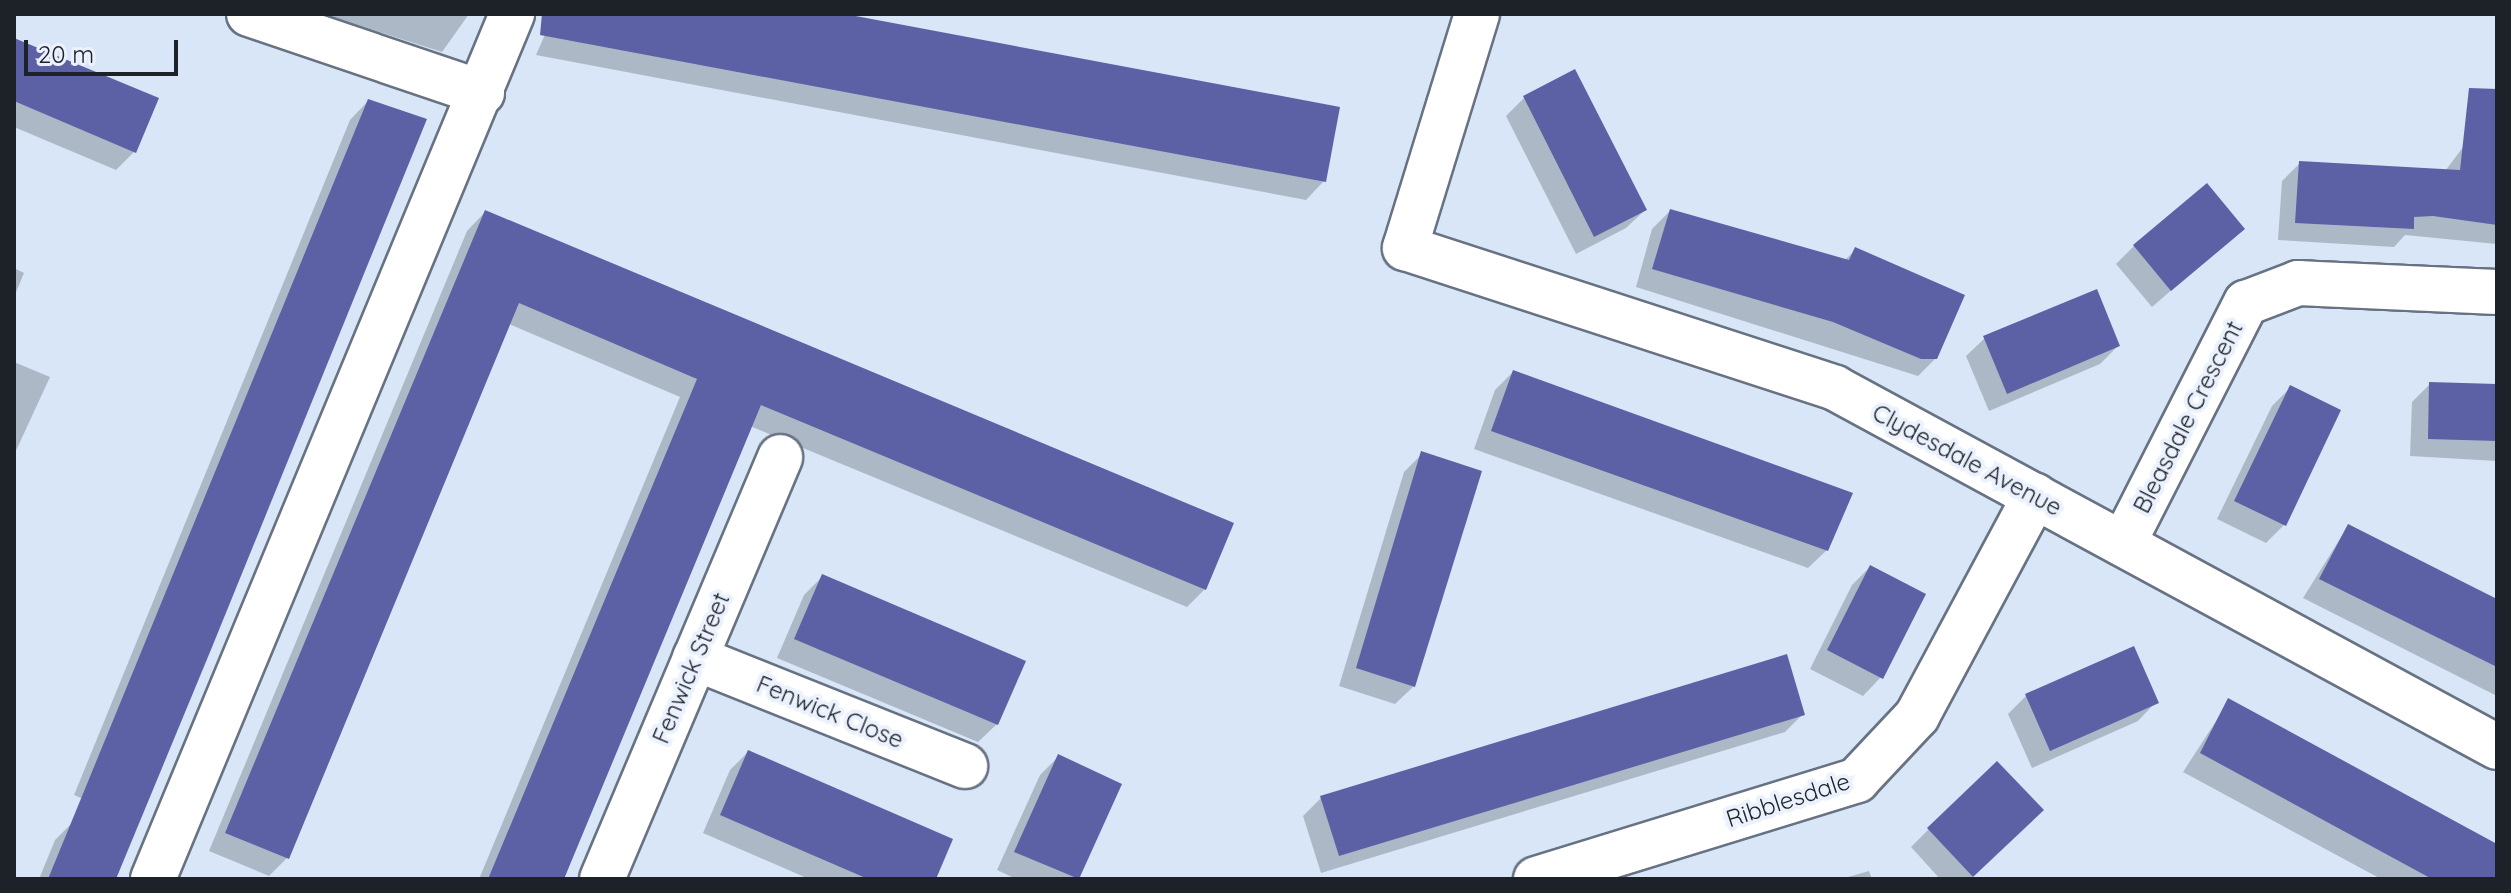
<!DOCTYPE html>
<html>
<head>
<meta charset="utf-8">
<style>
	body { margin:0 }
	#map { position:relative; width:2511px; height:893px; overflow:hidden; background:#d9e6f8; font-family:Quicksand,sans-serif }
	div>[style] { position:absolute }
	.shadow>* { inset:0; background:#0003 }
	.building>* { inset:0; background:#5c61a5 }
	.roads { filter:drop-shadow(2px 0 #677283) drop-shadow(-2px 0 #677283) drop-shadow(0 2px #677283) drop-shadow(0 -2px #677283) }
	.street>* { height:44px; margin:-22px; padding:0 22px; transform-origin:22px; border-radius:22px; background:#fff }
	span { translate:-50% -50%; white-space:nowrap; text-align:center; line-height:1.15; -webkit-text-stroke:8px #ebf2fe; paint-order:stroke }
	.street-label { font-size:24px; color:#1d2229 }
	.frame { position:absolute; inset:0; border:16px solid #1d2229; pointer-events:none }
	.scale { position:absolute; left:24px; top:40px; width:154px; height:36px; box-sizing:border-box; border:4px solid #1d2229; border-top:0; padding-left:10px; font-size:24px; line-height:28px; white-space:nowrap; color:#1d2229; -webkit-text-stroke:6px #ebf2fe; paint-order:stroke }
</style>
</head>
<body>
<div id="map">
	<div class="shadow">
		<div style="clip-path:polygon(323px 14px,469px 14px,442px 52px)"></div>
		<div style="clip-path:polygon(554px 14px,832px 14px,1324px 181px,1306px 200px,536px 55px)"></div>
		<div style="clip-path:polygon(14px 39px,134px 152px,116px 170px,14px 127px)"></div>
		<div style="clip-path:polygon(1524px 98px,1645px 210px,1626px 228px,1576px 254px,1506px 116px)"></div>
		<div style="clip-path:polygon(368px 101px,128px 818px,74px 795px,350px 120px)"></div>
		<div style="clip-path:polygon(2464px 146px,2497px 149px,2497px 244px,2405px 235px,2394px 247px,2278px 240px,2282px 181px,2300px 163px,2445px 171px)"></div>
		<div style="clip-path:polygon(1670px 211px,1844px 261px,1855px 250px,1936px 358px,1918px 376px,1636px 287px,1652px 229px)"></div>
		<div style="clip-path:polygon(485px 212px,1205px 589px,1187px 607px,750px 426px,561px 879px,479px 879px,680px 397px,509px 324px,287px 858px,269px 876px,209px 851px,467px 231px)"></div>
		<div style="clip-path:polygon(2242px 229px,2152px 307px,2116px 264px,2134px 246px)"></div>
		<div style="clip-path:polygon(14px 268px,24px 273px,14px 297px)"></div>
		<div style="clip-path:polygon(1985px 338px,2118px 346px,2100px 364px,1989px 411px,1966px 356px)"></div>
		<div style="clip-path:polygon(14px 362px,50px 377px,14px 455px)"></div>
		<div style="clip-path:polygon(1513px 372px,1827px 550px,1808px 568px,1474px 449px,1495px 390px)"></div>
		<div style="clip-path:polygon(2430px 384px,2497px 386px,2497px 461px,2410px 456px,2412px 402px)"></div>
		<div style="clip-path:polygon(2290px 388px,2284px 525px,2266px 543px,2217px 519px,2272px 406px)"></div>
		<div style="clip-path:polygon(1422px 454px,1414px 686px,1395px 704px,1339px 686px,1404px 472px)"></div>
		<div style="clip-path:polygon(2348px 526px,2497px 602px,2497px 696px,2303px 598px)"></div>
		<div style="clip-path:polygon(1870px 567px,1881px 677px,1863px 696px,1810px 669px,1852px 585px)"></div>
		<div style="clip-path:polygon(822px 577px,997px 724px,978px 742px,777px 658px,804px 595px)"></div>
		<div style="clip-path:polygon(2026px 696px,2156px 702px,2138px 721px,2032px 768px,2008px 714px)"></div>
		<div style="clip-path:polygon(2229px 701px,2497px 846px,2497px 879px,2381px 879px,2183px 772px)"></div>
		<div style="clip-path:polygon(1803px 714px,1785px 732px,1321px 873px,1303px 816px,1321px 798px)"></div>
		<div style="clip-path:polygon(748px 752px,934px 879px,809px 879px,703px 833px,730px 770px)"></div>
		<div style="clip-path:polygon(1058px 757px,1120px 785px,1076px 879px,1016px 879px,997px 870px,1040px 775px)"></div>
		<div style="clip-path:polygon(73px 822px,114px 879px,39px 879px,55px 840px)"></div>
		<div style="clip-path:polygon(2023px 828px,1969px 879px,1940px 879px,1911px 847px,1929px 829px)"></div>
		<div style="clip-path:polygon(1869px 871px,1872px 879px,1841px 879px)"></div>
	</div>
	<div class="building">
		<div style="clip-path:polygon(542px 14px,845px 14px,1340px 107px,1326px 182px,540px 35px)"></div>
		<div style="clip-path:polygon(14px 38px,159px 98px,136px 153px,14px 101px)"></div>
		<div style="clip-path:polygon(1575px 69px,1647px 210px,1594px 237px,1523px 96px)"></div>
		<div style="clip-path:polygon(2469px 88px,2497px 89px,2497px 225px,2433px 216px,2414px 217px,2414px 229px,2295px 223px,2299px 161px,2460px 170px)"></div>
		<div style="clip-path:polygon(368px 99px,427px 119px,210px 652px,116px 879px,48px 879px)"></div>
		<div style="clip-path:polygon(2207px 183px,2245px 229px,2171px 291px,2133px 245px)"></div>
		<div style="clip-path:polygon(1670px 209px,1849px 260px,1855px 247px,1965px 295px,1937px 359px,1921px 359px,1833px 322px,1652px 269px)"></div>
		<div style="clip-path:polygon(485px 210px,1234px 523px,1206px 590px,761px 405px,564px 879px,488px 879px,697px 379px,519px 303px,289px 859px,225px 833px)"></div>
		<div style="clip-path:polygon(2097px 289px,2120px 346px,2007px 394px,1983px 336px)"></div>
		<div style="clip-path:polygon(1513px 370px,1853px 493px,1828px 551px,1491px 431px)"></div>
		<div style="clip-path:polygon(2429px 382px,2497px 384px,2497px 441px,2428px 439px)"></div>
		<div style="clip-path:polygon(2290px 385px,2341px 410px,2286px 526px,2234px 501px)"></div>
		<div style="clip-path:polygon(1421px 451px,1482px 471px,1415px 687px,1356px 668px)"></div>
		<div style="clip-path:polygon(2348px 524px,2497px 599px,2497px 667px,2319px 579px)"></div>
		<div style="clip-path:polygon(1870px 565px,1926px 594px,1883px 679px,1827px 650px)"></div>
		<div style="clip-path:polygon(822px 574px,1026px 661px,998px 725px,794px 639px)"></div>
		<div style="clip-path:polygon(2134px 646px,2159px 703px,2050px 751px,2025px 694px)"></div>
		<div style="clip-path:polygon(1787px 654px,1805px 715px,1339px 856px,1320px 796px)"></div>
		<div style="clip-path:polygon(2228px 698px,2497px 844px,2497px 879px,2432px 879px,2200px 753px)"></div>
		<div style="clip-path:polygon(748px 750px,953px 839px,936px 879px,868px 879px,720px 815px)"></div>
		<div style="clip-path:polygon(1058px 754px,1122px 784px,1079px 879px,1014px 852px)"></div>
		<div style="clip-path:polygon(1997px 761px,2044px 810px,1973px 877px,1927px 828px)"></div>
	</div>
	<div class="roads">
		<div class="street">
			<div style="left:249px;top:14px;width:246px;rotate:18.7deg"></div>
			<div style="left:1477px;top:14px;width:245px;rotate:107.1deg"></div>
			<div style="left:1405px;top:248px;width:452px;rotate:18deg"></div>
			<div style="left:1835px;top:388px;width:753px;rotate:28.47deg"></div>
			<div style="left:2123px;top:544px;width:271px;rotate:-63deg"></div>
			<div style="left:2246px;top:303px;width:56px;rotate:-21deg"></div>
			<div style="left:2298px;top:283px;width:199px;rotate:2.6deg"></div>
			<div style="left:695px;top:658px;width:291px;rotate:21.8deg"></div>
			<div style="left:153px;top:879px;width:937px;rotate:-67.46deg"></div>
			<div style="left:602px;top:879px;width:458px;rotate:-67.1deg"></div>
			<div style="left:1536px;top:879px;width:336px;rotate:-17.1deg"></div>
			<div style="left:1857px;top:780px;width:88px;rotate:-46.8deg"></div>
			<div style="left:1917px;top:716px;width:250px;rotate:-61.8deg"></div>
		</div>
	</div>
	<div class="street-label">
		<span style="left:2188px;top:417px;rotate:-63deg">Bleasdale Crescent</span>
		<span style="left:1967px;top:460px;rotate:28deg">Clydesdale Avenue</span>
		<span style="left:691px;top:668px;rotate:-67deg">Fenwick Street</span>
		<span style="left:830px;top:712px;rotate:22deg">Fenwick Close</span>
		<span style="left:1788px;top:800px;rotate:-18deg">Ribblesdale</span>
	</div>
	<div class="frame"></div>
	<div class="scale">20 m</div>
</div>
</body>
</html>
